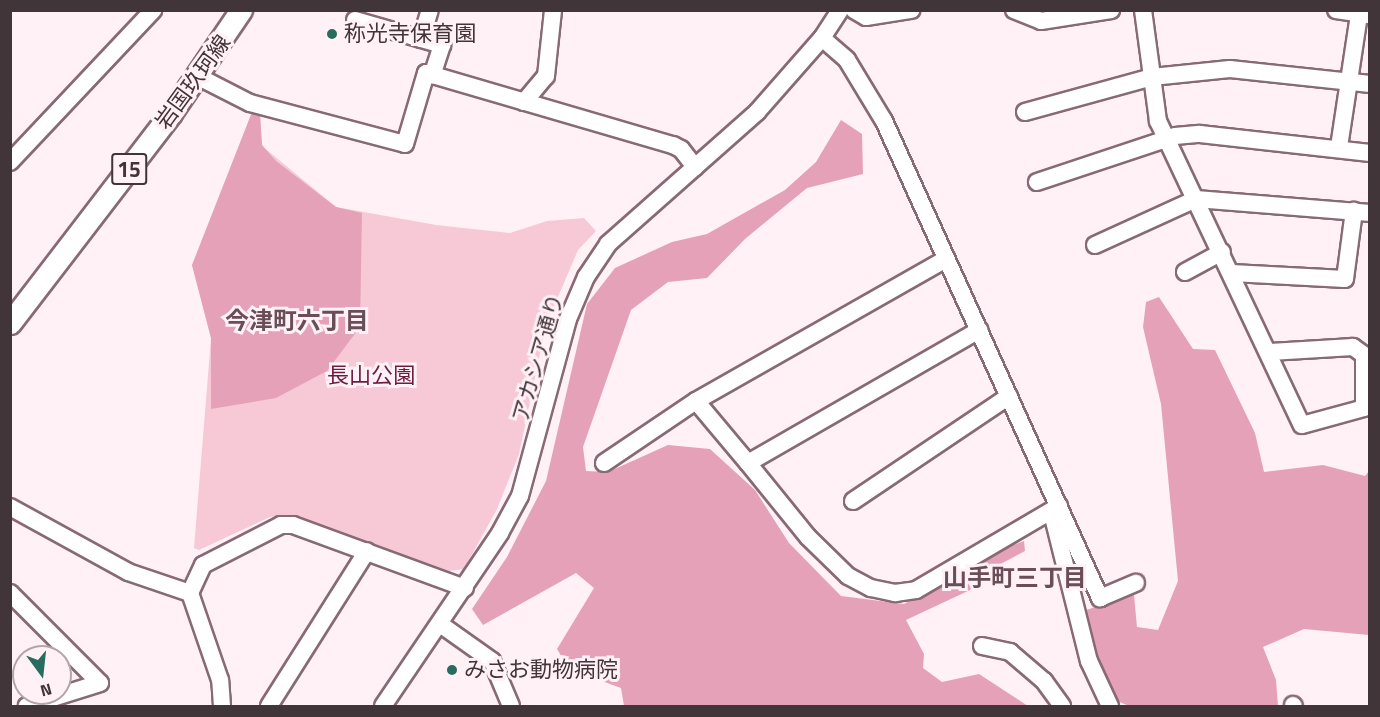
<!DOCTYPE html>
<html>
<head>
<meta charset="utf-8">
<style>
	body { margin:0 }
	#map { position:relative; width:1380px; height:717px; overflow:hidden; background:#fff1f5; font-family:"Titillium Web","Noto Sans JP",sans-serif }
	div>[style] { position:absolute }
	.green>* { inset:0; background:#f7c9d7 }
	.forest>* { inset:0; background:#e5a1b8 }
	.roads { filter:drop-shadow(2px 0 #886a74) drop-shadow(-2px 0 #886a74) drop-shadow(0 2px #886a74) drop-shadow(0 -2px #886a74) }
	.minor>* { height:16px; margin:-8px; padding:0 8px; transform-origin:8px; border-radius:8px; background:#fff }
	.major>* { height:21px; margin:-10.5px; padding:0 10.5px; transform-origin:10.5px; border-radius:10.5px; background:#fff }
	.dots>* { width:16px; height:16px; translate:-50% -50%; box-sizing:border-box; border:3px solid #fff1f5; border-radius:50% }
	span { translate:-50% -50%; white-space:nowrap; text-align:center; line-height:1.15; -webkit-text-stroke:6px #fff1f5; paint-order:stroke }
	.shield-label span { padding:2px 4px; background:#fff1f5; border:2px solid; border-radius:4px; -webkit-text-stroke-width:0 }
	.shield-label { font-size:21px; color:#423539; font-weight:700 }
	.poi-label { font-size:22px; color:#423539 }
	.left { translate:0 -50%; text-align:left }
	.street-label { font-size:22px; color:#423539 }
	.park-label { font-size:22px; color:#6b1d40 }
	.neighbourhood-label { font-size:24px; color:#6a4e57; font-weight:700 }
	.frame { position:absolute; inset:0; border:12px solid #423539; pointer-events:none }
	.north { position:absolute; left:12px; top:645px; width:60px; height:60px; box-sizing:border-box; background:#fff1f5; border:2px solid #b3a6aa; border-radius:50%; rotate:165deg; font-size:16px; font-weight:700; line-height:24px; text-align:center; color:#423539 }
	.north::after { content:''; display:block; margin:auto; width:21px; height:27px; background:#286c5e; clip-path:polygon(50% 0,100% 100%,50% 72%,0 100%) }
</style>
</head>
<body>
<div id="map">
	<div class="green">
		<div style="clip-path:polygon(260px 114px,262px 146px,336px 207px,436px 225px,510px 233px,547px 221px,584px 218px,596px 231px,578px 250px,546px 325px,519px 454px,497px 509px,464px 569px,449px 571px,287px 515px,270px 517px,199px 550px,194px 548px,211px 338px,192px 265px)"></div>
	</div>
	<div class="forest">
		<div style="clip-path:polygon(252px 112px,260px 114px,262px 145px,276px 161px,336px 207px,362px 213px,360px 327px,327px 371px,276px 398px,211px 409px,211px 338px,192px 265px)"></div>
		<div style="clip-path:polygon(841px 120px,862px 134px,863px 174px,807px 188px,745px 239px,707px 278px,668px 282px,631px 310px,583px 447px,586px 471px,608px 472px,668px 445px,710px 449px,755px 490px,789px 543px,841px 596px,904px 604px,998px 551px,1024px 541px,1025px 551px,980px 575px,970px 590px,906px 620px,924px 654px,923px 668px,942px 682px,979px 674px,1028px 706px,624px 706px,621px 688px,569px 669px,557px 649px,594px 588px,576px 573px,483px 625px,472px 609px,507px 557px,546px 481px,587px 304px,615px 268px,672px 242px,707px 234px,785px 190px,816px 162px)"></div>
		<div style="clip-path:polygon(1159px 297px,1193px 349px,1215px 350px,1255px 433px,1264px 472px,1323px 465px,1365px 476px,1369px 471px,1369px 635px,1304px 629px,1263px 647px,1276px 680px,1278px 706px,1129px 706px,1115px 700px,1097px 656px,1086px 610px,1134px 595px,1137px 627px,1158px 630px,1178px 581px,1161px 404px,1143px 327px,1146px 302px)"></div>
	</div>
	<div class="roads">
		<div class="minor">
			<div style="left:854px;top:10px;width:14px;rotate:30deg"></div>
			<div style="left:866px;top:17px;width:46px;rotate:-8.8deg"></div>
			<div style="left:1014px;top:10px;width:29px;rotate:22deg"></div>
			<div style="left:1041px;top:21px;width:71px;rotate:-8.9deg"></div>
			<div style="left:1143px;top:10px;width:112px;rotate:82.3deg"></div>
			<div style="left:1158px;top:121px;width:336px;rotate:64.7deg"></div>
			<div style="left:1302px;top:425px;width:64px;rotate:-15.3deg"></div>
			<div style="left:1364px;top:408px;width:53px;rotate:-90deg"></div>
			<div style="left:1364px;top:355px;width:14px;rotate:-144deg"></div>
			<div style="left:1353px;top:347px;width:83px;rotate:176.6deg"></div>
			<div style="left:1336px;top:10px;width:32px;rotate:9deg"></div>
			<div style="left:355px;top:20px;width:91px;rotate:16deg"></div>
			<div style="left:442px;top:45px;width:32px;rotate:108deg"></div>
			<div style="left:822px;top:38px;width:33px;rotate:41deg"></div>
			<div style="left:847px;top:60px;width:71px;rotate:58.8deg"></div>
			<div style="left:884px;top:121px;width:524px;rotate:65.64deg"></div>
			<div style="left:1100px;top:598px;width:39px;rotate:-23deg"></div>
			<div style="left:421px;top:39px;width:30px;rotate:-73deg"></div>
			<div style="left:197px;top:76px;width:59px;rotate:27deg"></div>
			<div style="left:250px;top:103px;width:160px;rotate:14.8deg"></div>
			<div style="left:405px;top:144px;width:74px;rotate:-73.5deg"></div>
			<div style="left:426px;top:73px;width:257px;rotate:16.3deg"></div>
			<div style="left:673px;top:145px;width:9px;rotate:27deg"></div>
			<div style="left:681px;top:149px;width:23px;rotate:52deg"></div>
			<div style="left:524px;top:102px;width:34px;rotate:-50deg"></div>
			<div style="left:546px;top:76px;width:66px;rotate:-83.9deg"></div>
			<div style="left:1025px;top:112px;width:132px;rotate:-15.4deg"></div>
			<div style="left:1152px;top:77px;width:78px;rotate:-5.9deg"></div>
			<div style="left:1230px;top:69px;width:141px;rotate:6.1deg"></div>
			<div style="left:1339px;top:147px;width:134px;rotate:-81.4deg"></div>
			<div style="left:10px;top:162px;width:209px;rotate:-46.7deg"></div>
			<div style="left:1037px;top:182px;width:145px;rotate:-18.4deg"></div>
			<div style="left:1175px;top:136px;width:25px;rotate:-5deg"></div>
			<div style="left:1200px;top:134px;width:171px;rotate:6.4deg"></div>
			<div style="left:1095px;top:245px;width:111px;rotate:-24.5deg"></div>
			<div style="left:1196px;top:199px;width:175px;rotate:4.6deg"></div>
			<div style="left:1185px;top:272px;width:42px;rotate:-28.4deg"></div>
			<div style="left:1232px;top:273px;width:113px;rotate:3deg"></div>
			<div style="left:1345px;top:279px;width:69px;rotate:-82.5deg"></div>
			<div style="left:696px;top:401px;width:81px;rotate:50deg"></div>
			<div style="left:748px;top:463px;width:267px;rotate:-29.9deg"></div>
			<div style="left:604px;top:463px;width:111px;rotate:-34deg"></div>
			<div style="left:696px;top:401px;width:288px;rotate:-29.6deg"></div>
			<div style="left:748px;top:463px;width:95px;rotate:51deg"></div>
			<div style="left:808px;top:537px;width:56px;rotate:44.3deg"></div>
			<div style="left:848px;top:576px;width:26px;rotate:28deg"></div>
			<div style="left:871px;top:588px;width:25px;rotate:12deg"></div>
			<div style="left:895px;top:593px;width:21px;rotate:-8deg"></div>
			<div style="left:916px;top:590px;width:166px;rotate:-30.4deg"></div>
			<div style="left:853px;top:501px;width:188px;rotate:-33.9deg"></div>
			<div style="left:10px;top:507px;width:135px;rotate:28.8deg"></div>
			<div style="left:128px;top:572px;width:65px;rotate:18.7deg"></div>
			<div style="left:1052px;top:513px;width:153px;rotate:76deg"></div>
			<div style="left:1089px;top:661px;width:50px;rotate:65deg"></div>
			<div style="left:10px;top:593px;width:127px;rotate:45deg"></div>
			<div style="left:100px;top:683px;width:77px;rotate:162.5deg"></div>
			<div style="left:440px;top:624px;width:64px;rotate:35.4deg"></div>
			<div style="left:492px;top:661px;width:49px;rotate:67.1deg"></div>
			<div style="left:982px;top:646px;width:29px;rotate:12deg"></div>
			<div style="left:1010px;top:652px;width:45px;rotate:40.5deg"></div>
			<div style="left:1044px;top:681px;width:31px;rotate:54deg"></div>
			<div style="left:1293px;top:705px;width:1px;rotate:45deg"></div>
			<div style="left:222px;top:706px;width:26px;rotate:-94deg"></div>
			<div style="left:220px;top:680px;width:92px;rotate:-109deg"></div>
			<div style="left:190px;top:593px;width:31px;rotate:-65deg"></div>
			<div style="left:203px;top:565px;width:88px;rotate:-27.1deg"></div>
			<div style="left:281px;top:525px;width:12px"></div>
			<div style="left:293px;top:525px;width:183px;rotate:20.1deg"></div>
			<div style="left:269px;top:706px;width:183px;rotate:-57.7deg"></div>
			<div style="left:383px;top:706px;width:209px;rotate:-55.9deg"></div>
			<div style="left:500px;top:533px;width:42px;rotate:-61.6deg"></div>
			<div style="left:520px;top:496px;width:183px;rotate:-74.8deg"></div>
			<div style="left:568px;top:319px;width:46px;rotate:-66.8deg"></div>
			<div style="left:586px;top:277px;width:40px;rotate:-56deg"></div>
			<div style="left:608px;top:244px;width:199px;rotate:-41.5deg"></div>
			<div style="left:757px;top:112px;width:98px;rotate:-48.7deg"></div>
			<div style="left:822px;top:38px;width:33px;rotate:-57deg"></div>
		</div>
		<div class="major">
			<div style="left:10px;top:323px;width:265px;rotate:-52.5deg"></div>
			<div style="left:171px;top:113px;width:125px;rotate:-55.8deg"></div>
		</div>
	</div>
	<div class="dots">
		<div style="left:332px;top:34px;background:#286c5e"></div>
		<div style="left:452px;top:670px;background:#286c5e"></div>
	</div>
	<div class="shield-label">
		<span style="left:129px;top:169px">15</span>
	</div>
	<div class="poi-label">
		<span class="left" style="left:344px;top:34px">称光寺保育園</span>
		<span class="left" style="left:464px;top:670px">みさお動物病院</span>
	</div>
	<div class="street-label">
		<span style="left:193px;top:82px;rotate:-54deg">岩国玖珂線</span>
		<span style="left:538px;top:358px;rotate:-74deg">アカシア通り</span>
	</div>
	<div class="park-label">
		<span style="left:371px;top:376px">長山公園</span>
	</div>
	<div class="neighbourhood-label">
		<span style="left:297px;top:321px">今津町六丁目</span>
		<span style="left:1015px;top:578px">山手町三丁目</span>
	</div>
	<div class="frame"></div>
	<div class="north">N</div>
</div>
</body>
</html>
